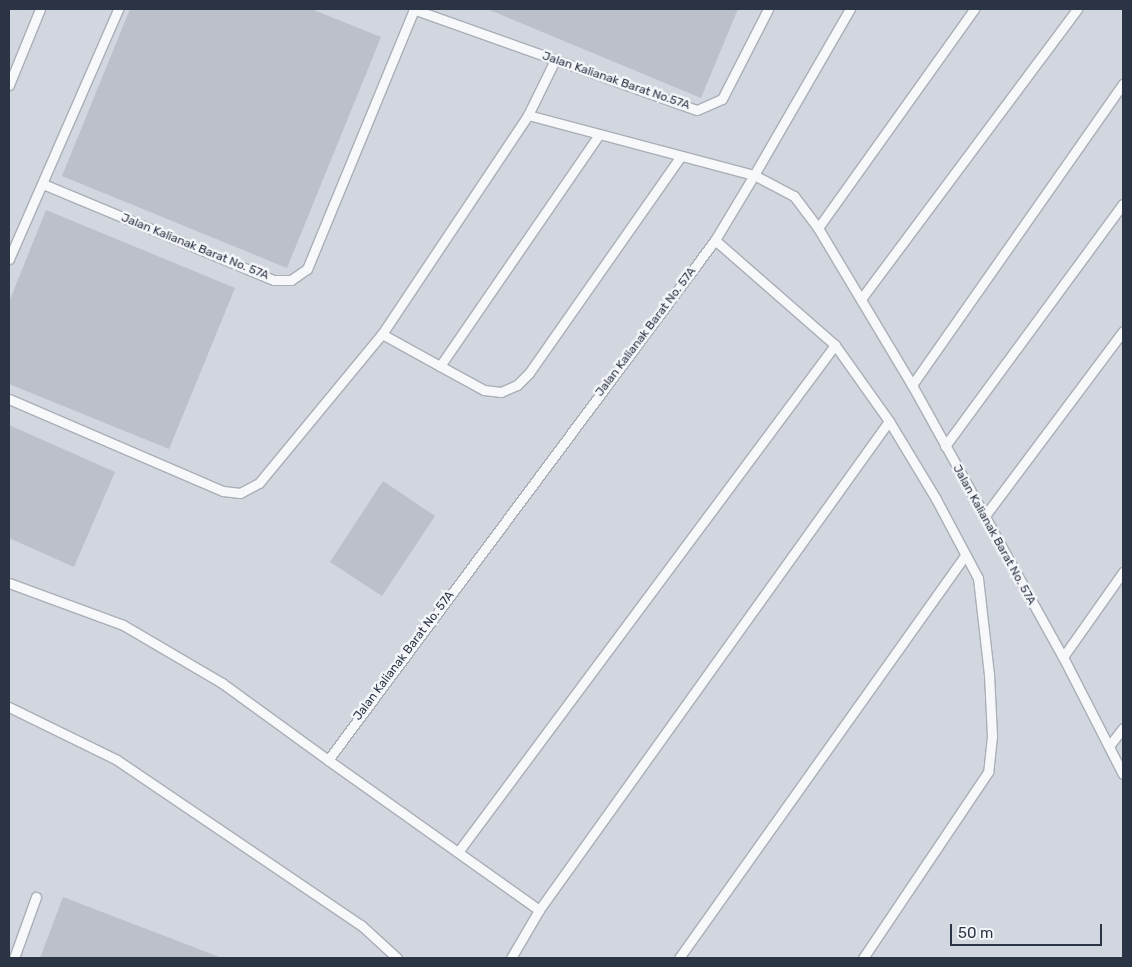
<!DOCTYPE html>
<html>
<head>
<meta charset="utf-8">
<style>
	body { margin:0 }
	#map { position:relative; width:1132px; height:967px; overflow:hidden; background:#e4e7ec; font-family:Rubik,sans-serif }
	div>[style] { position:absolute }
	.built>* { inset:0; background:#d2d6de }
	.building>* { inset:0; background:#bbc0ca }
	.roads { filter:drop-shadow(1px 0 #a9aeb7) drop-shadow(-1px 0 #a9aeb7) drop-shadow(0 1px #a9aeb7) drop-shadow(0 -1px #a9aeb7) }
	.service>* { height:9px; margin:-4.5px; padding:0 4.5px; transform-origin:4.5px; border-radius:4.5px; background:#f7f8fa }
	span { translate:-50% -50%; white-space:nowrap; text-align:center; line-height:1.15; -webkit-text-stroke:5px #f4f6f9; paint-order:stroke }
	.street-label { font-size:12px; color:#2b3445 }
	.frame { position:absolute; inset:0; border:10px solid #2b3445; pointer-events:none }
	.scale { position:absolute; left:950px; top:924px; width:152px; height:22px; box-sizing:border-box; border:2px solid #2b3445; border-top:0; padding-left:6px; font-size:15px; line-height:18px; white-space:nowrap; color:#2b3445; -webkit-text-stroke:4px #f4f6f9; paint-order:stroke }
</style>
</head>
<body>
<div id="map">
	<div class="built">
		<div style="clip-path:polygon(9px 9px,1123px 9px,1123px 958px,9px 958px)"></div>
	</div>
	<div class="building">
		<div style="clip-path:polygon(130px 9px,311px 9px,381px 37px,287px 268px,62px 176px)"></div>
		<div style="clip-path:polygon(487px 9px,738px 9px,701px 98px)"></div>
		<div style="clip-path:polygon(46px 210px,235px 288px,169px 449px,9px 384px,9px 302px)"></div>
		<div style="clip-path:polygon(9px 425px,115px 472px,74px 567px,9px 538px)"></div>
		<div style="clip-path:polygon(383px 481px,435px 516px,382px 596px,330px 562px)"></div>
		<div style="clip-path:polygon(63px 897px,222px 958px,40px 958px)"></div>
	</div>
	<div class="roads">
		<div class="service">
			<div style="left:413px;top:9px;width:301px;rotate:19.6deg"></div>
			<div style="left:697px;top:110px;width:27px;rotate:-24deg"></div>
			<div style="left:722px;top:99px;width:101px;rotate:-62.9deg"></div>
			<div style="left:9px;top:85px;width:82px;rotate:-67.8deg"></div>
			<div style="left:528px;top:115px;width:234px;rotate:14.9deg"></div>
			<div style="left:754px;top:175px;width:192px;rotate:-60deg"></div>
			<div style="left:43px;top:184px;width:250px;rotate:22.6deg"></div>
			<div style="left:274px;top:280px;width:17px"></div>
			<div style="left:291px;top:280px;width:19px;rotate:-35deg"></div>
			<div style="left:307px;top:269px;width:281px;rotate:-67.6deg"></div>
			<div style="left:818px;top:228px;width:269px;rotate:-54.5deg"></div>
			<div style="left:715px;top:240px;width:159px;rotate:41.2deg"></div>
			<div style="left:835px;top:345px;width:93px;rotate:54.6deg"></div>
			<div style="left:889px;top:421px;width:91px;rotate:58.9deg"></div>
			<div style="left:936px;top:499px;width:89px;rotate:62deg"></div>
			<div style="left:978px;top:578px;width:97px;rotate:83.5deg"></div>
			<div style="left:989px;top:674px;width:62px;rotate:87.2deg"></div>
			<div style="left:992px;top:736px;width:36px;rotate:96deg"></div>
			<div style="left:988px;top:772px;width:224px;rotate:123.9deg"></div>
			<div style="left:9px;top:259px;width:273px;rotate:-66.4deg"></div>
			<div style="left:861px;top:299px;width:362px;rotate:-53.3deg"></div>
			<div style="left:382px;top:334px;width:66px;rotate:28.9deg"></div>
			<div style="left:440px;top:366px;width:279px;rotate:-55.5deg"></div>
			<div style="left:440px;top:366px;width:50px;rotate:28.6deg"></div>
			<div style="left:484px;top:390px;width:17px;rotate:7deg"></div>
			<div style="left:501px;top:392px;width:17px;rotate:-24deg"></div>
			<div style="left:517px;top:385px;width:17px;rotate:-45deg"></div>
			<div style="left:529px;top:373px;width:265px;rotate:-55deg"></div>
			<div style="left:912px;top:385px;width:368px;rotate:-55deg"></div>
			<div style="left:9px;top:399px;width:233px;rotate:23.3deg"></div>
			<div style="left:223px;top:491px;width:17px;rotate:7deg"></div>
			<div style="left:240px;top:493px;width:21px;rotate:-28deg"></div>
			<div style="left:259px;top:483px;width:193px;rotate:-50.5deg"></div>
			<div style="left:382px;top:334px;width:263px;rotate:-56.3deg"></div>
			<div style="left:528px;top:115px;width:61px;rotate:-63.9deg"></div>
			<div style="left:945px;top:446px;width:300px;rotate:-53.7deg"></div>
			<div style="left:984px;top:517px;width:232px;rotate:-53.2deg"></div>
			<div style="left:9px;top:583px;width:121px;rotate:20.2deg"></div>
			<div style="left:123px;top:625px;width:115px;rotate:30.4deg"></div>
			<div style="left:222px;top:683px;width:131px;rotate:36deg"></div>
			<div style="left:328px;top:760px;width:648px;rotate:-53.34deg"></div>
			<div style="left:715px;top:240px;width:76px;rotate:-59deg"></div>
			<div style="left:754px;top:175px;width:45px;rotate:27.7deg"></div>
			<div style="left:794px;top:196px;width:40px;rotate:53deg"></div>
			<div style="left:818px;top:228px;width:183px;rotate:59.1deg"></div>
			<div style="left:912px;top:385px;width:311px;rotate:61deg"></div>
			<div style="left:1063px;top:657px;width:131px;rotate:62.9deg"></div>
			<div style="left:1063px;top:657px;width:104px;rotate:-54.8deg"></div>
			<div style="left:9px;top:707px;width:120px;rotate:26.1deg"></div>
			<div style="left:117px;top:760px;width:295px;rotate:34.1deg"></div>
			<div style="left:361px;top:925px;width:49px;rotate:42.5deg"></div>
			<div style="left:1109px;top:746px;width:23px;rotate:-52deg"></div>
			<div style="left:328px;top:760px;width:259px;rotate:35.4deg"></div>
			<div style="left:458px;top:852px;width:632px;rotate:-53.37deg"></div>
			<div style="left:14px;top:958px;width:65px;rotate:-70.2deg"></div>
			<div style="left:511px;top:958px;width:56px;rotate:-59.7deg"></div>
			<div style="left:539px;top:910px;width:601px;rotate:-54.41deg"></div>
			<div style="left:679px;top:958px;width:494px;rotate:-54.6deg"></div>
		</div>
	</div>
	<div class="street-label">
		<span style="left:616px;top:81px;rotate:19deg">Jalan Kalianak Barat No.57A</span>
		<span style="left:195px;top:247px;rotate:22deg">Jalan Kalianak Barat No. 57A</span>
		<span style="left:646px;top:332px;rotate:-53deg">Jalan Kalianak Barat No. 57A</span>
		<span style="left:994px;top:535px;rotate:61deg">Jalan Kalianak Barat No. 57A</span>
		<span style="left:404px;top:656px;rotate:-53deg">Jalan Kalianak Barat No. 57A</span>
	</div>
	<div class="frame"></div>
	<div class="scale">50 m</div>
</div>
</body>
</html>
